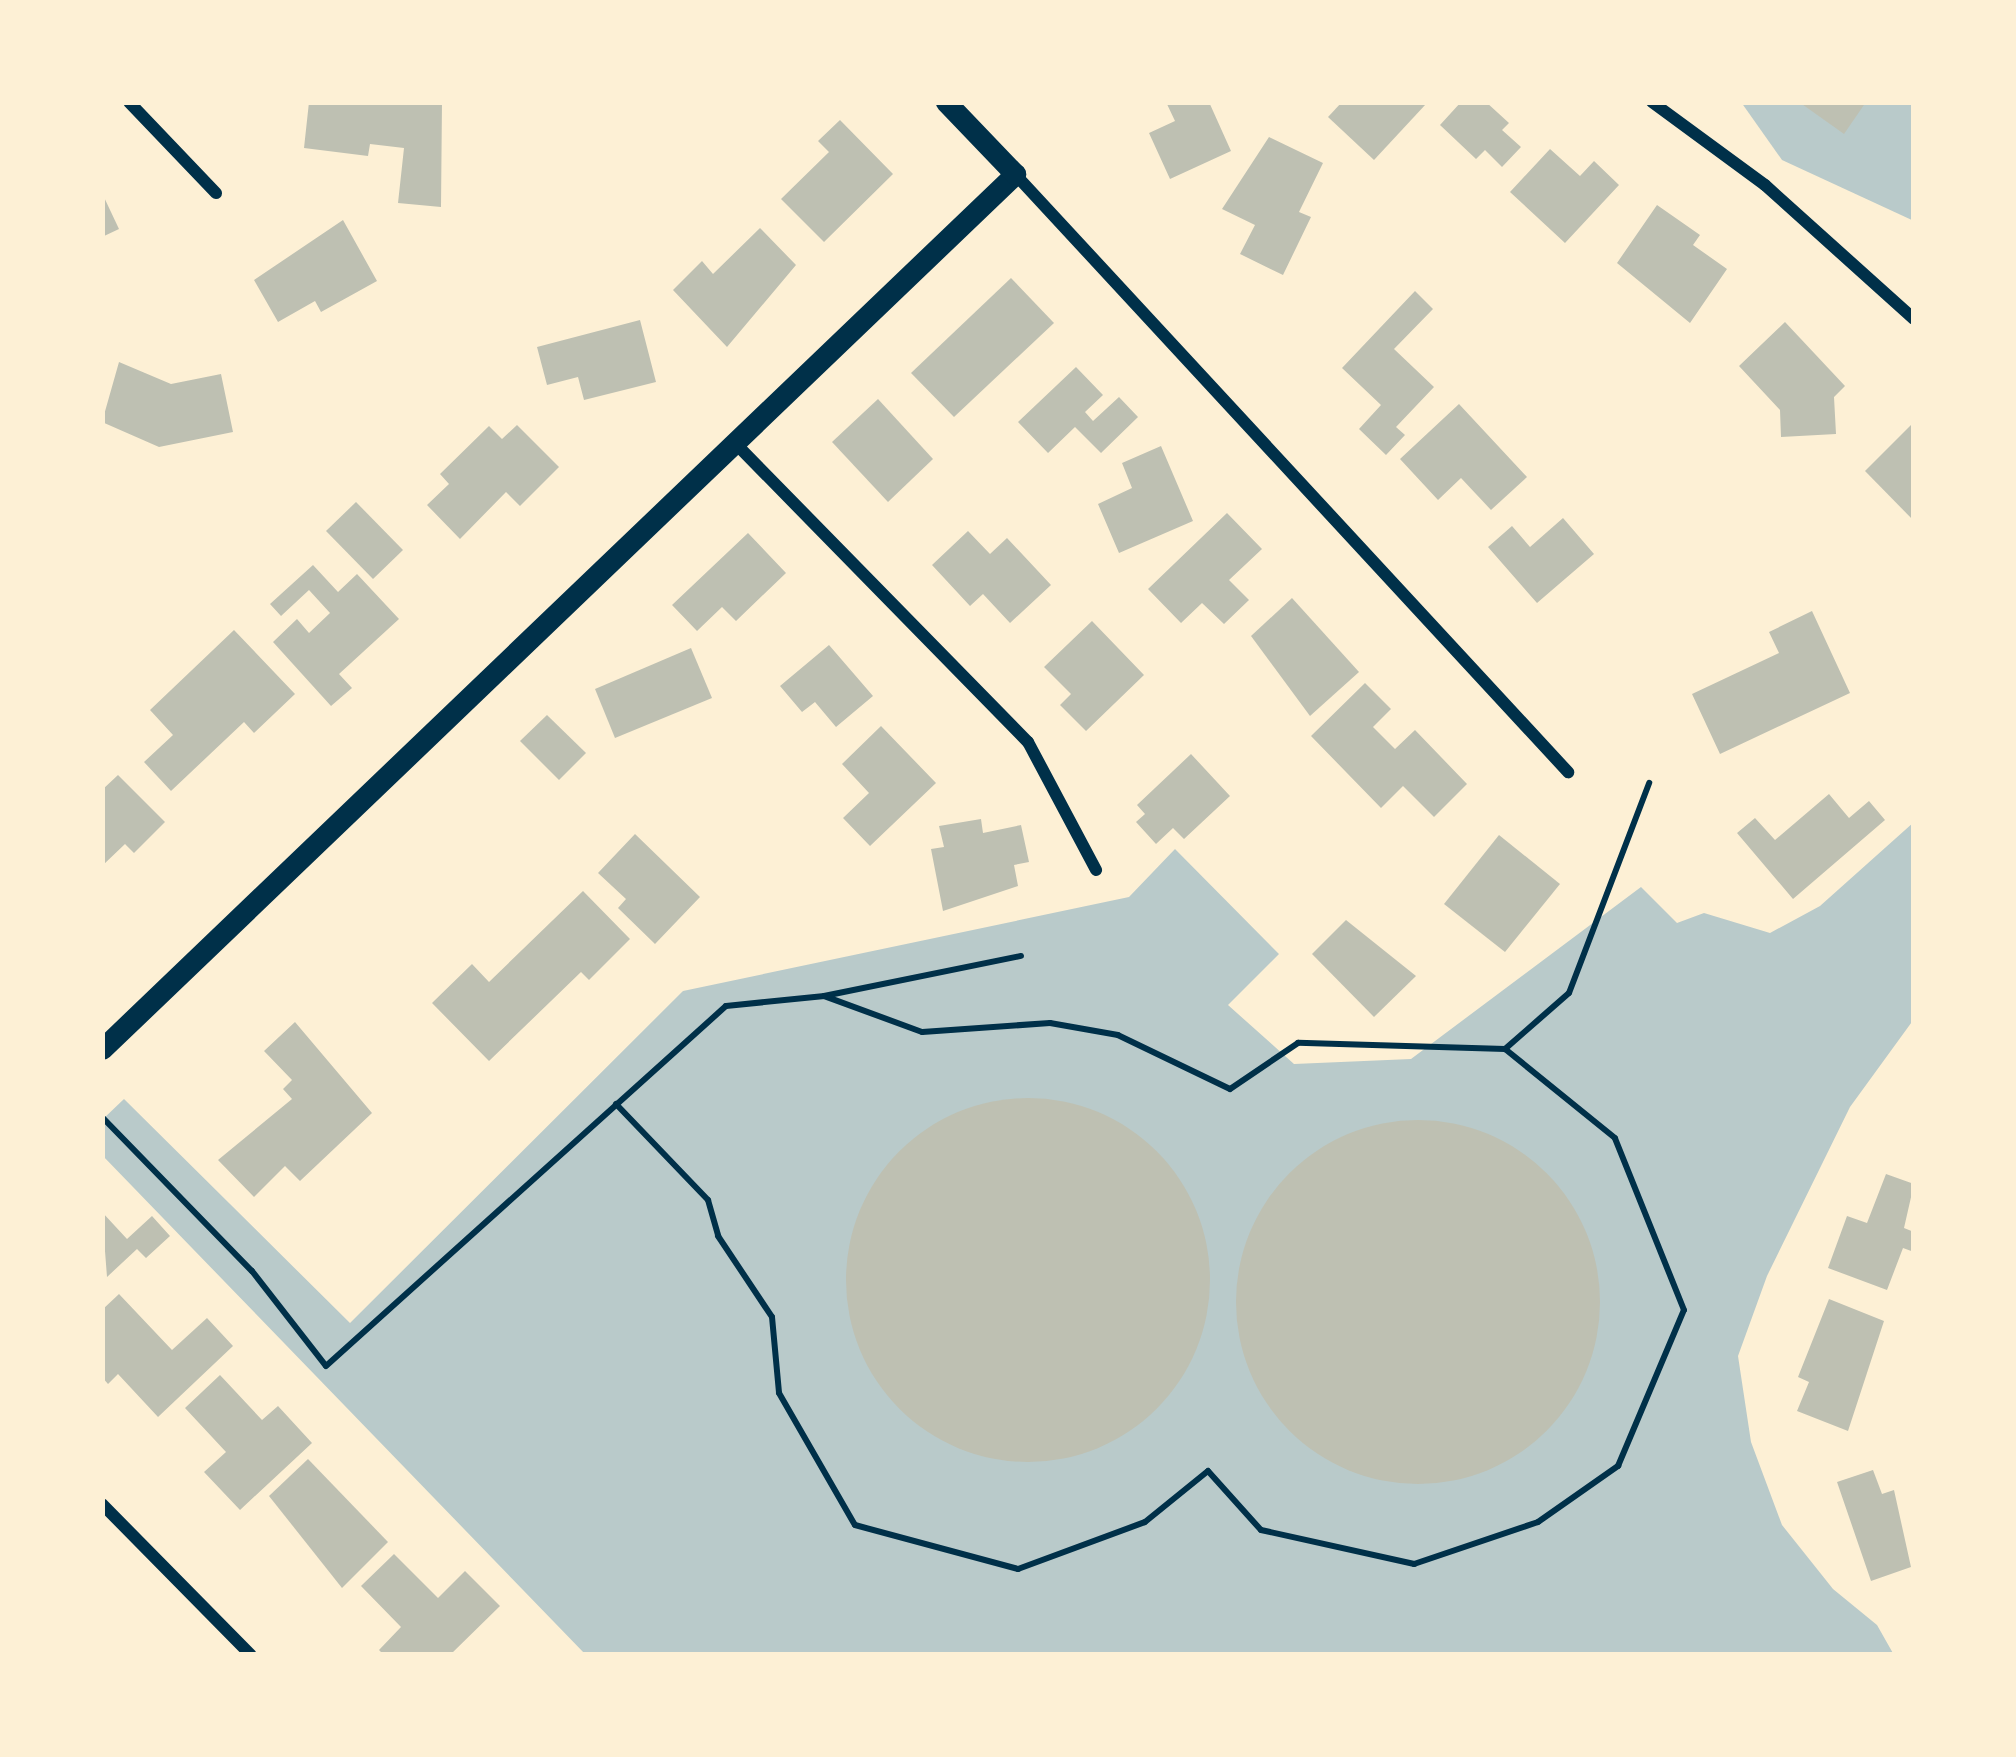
<!DOCTYPE html>
<html>
<head>
<meta charset="utf-8">
<style>
	body { margin:0 }
	#map { position:relative; width:2016px; height:1757px; overflow:hidden; background:#fdf0d5; font-family:Ubuntu,sans-serif }
	div>[style] { position:absolute }
	.green>* { inset:0; background:#b9caca }
	.building>* { inset:0; background:#bec0b2 }
	.round { border-radius:50% }
	.path>* { height:6px; margin:-3px; padding:0 3px; transform-origin:3px; border-radius:3px; background:#003049 }
	.minor>* { height:12px; margin:-6px; padding:0 6px; transform-origin:6px; border-radius:6px; background:#003049 }
	.tertiary>* { height:21px; margin:-10.5px; padding:0 10.5px; transform-origin:10.5px; border-radius:10.5px; background:#003049 }
	span { translate:-50% -50%; white-space:nowrap; text-align:center; line-height:1.15; -webkit-text-stroke:12px #fdf0d5; paint-order:stroke }
	.frame { position:absolute; inset:0; border:105px solid #fdf0d5; pointer-events:none }
</style>
</head>
<body>
<div id="map">
	<div class="green">
		<div style="clip-path:polygon(1741px 102px,1914px 102px,1914px 221px,1782px 160px)"></div>
		<div style="clip-path:polygon(1914px 822px,1914px 1019px,1850px 1107px,1767px 1276px,1738px 1356px,1751px 1442px,1782px 1525px,1833px 1589px,1877px 1625px,1894px 1655px,586px 1655px,102px 1155px,102px 1120px,124px 1099px,350px 1323px,683px 991px,1129px 897px,1175px 849px,1279px 954px,1228px 1005px,1294px 1064px,1411px 1059px,1641px 887px,1677px 923px,1704px 913px,1770px 933px,1820px 906px)"></div>
	</div>
	<div class="building">
		<div style="clip-path:polygon(309px 102px,442px 102px,441px 207px,398px 203px,404px 148px,370px 144px,368px 156px,304px 148px)"></div>
		<div style="clip-path:polygon(1166px 102px,1209px 102px,1231px 151px,1170px 179px,1149px 133px,1175px 121px)"></div>
		<div style="clip-path:polygon(1342px 102px,1423px 102px,1426px 104px,1374px 160px,1328px 117px)"></div>
		<div style="clip-path:polygon(1461px 102px,1486px 102px,1509px 123px,1502px 130px,1521px 147px,1502px 167px,1485px 150px,1476px 159px,1440px 125px)"></div>
		<div style="clip-path:polygon(1799px 102px,1866px 102px,1844px 134px)"></div>
		<div style="clip-path:polygon(840px 120px,893px 174px,824px 242px,781px 199px,829px 152px,818px 141px)"></div>
		<div style="clip-path:polygon(1269px 137px,1323px 163px,1299px 212px,1311px 217px,1283px 275px,1240px 254px,1255px 225px,1222px 209px)"></div>
		<div style="clip-path:polygon(1550px 149px,1580px 176px,1594px 161px,1619px 185px,1565px 243px,1510px 192px)"></div>
		<div style="clip-path:polygon(102px 193px,119px 229px,102px 237px)"></div>
		<div style="clip-path:polygon(1657px 205px,1700px 235px,1693px 245px,1727px 269px,1690px 323px,1617px 263px)"></div>
		<div style="clip-path:polygon(343px 220px,377px 281px,321px 312px,315px 301px,278px 322px,254px 280px)"></div>
		<div style="clip-path:polygon(760px 228px,796px 265px,727px 347px,673px 290px,702px 261px,713px 274px)"></div>
		<div style="clip-path:polygon(1011px 278px,1054px 323px,954px 417px,911px 373px)"></div>
		<div style="clip-path:polygon(1415px 291px,1433px 309px,1394px 349px,1434px 387px,1396px 427px,1405px 435px,1386px 455px,1359px 429px,1381px 405px,1342px 368px)"></div>
		<div style="clip-path:polygon(640px 320px,656px 382px,584px 400px,578px 377px,547px 385px,537px 347px)"></div>
		<div style="clip-path:polygon(1785px 322px,1845px 386px,1834px 397px,1836px 434px,1781px 437px,1780px 410px,1739px 366px)"></div>
		<div style="clip-path:polygon(119px 362px,171px 384px,221px 374px,233px 432px,159px 447px,102px 422px)"></div>
		<div style="clip-path:polygon(1076px 367px,1103px 395px,1085px 412px,1093px 421px,1119px 397px,1138px 417px,1101px 453px,1075px 427px,1048px 453px,1018px 422px)"></div>
		<div style="clip-path:polygon(878px 399px,933px 459px,888px 502px,832px 442px)"></div>
		<div style="clip-path:polygon(1459px 404px,1527px 477px,1491px 510px,1461px 478px,1438px 500px,1400px 459px)"></div>
		<div style="clip-path:polygon(1914px 422px,1914px 521px,1865px 471px)"></div>
		<div style="clip-path:polygon(517px 425px,559px 467px,520px 506px,506px 492px,460px 539px,427px 505px,449px 484px,440px 474px,489px 426px,502px 439px)"></div>
		<div style="clip-path:polygon(1161px 446px,1193px 521px,1119px 553px,1098px 504px,1132px 488px,1122px 463px)"></div>
		<div style="clip-path:polygon(356px 502px,403px 550px,373px 579px,326px 531px)"></div>
		<div style="clip-path:polygon(1227px 513px,1262px 549px,1229px 580px,1249px 600px,1224px 624px,1202px 603px,1181px 623px,1148px 589px)"></div>
		<div style="clip-path:polygon(1563px 518px,1594px 554px,1537px 603px,1488px 547px,1512px 526px,1530px 547px)"></div>
		<div style="clip-path:polygon(968px 531px,990px 554px,1007px 538px,1051px 585px,1010px 623px,983px 594px,970px 606px,932px 565px)"></div>
		<div style="clip-path:polygon(748px 533px,786px 573px,736px 621px,722px 607px,697px 631px,672px 605px)"></div>
		<div style="clip-path:polygon(313px 565px,338px 592px,357px 574px,399px 619px,339px 674px,352px 688px,331px 706px,273px 642px,297px 619px,309px 633px,330px 613px,309px 590px,281px 616px,270px 604px)"></div>
		<div style="clip-path:polygon(1292px 598px,1359px 672px,1310px 716px,1251px 636px)"></div>
		<div style="clip-path:polygon(1812px 611px,1850px 693px,1720px 754px,1692px 694px,1779px 653px,1769px 632px)"></div>
		<div style="clip-path:polygon(1092px 621px,1144px 675px,1086px 731px,1060px 705px,1071px 694px,1044px 667px)"></div>
		<div style="clip-path:polygon(234px 630px,295px 694px,254px 733px,244px 722px,171px 791px,144px 762px,173px 735px,150px 710px)"></div>
		<div style="clip-path:polygon(829px 645px,873px 696px,836px 727px,815px 702px,802px 712px,780px 686px)"></div>
		<div style="clip-path:polygon(691px 648px,712px 698px,615px 738px,595px 689px)"></div>
		<div style="clip-path:polygon(1365px 683px,1391px 709px,1373px 727px,1395px 749px,1415px 730px,1467px 784px,1434px 817px,1403px 786px,1381px 808px,1311px 736px)"></div>
		<div style="clip-path:polygon(547px 715px,586px 753px,559px 780px,520px 741px)"></div>
		<div style="clip-path:polygon(881px 726px,936px 783px,870px 846px,843px 818px,869px 793px,842px 764px)"></div>
		<div style="clip-path:polygon(1191px 754px,1230px 796px,1184px 839px,1173px 828px,1156px 844px,1136px 822px,1145px 814px,1137px 805px)"></div>
		<div style="clip-path:polygon(118px 775px,165px 822px,134px 853px,125px 844px,102px 866px,102px 790px)"></div>
		<div style="clip-path:polygon(1829px 794px,1849px 818px,1869px 801px,1885px 820px,1793px 899px,1737px 833px,1755px 818px,1775px 840px)"></div>
		<div style="clip-path:polygon(981px 819px,983px 833px,1021px 825px,1029px 862px,1014px 865px,1018px 886px,943px 911px,931px 849px,944px 847px,939px 826px)"></div>
		<div style="clip-path:polygon(635px 834px,700px 897px,655px 944px,618px 908px,626px 899px,598px 873px)"></div>
		<div style="clip-path:polygon(1499px 835px,1560px 884px,1505px 952px,1444px 904px)"></div>
		<div style="clip-path:polygon(583px 891px,630px 939px,589px 980px,581px 972px,489px 1061px,432px 1003px,472px 964px,489px 982px)"></div>
		<div style="clip-path:polygon(1346px 920px,1416px 976px,1374px 1017px,1312px 954px)"></div>
		<div style="clip-path:polygon(295px 1022px,372px 1113px,300px 1181px,285px 1166px,254px 1197px,218px 1160px,292px 1099px,283px 1089px,292px 1080px,264px 1051px)"></div>
		<div class="round" style="left:846px;top:1098px;width:364px;height:364px"></div>
		<div class="round" style="left:1236px;top:1120px;width:364px;height:364px"></div>
		<div style="clip-path:polygon(1886px 1174px,1914px 1184px,1904px 1228px,1914px 1232px,1914px 1252px,1903px 1248px,1887px 1290px,1828px 1268px,1847px 1216px,1867px 1223px)"></div>
		<div style="clip-path:polygon(102px 1212px,127px 1239px,152px 1216px,170px 1236px,146px 1258px,137px 1249px,107px 1277px)"></div>
		<div style="clip-path:polygon(119px 1294px,172px 1350px,207px 1318px,233px 1346px,158px 1417px,118px 1374px,108px 1384px,102px 1377px,102px 1310px)"></div>
		<div style="clip-path:polygon(1829px 1299px,1884px 1321px,1848px 1431px,1797px 1411px,1809px 1382px,1798px 1377px)"></div>
		<div style="clip-path:polygon(220px 1375px,262px 1420px,278px 1406px,312px 1443px,240px 1510px,204px 1472px,226px 1452px,185px 1408px)"></div>
		<div style="clip-path:polygon(308px 1459px,388px 1542px,342px 1588px,269px 1496px)"></div>
		<div style="clip-path:polygon(1873px 1470px,1882px 1494px,1894px 1490px,1911px 1567px,1871px 1581px,1837px 1482px)"></div>
		<div style="clip-path:polygon(394px 1554px,438px 1598px,465px 1571px,500px 1606px,450px 1655px,384px 1655px,379px 1650px,401px 1627px,361px 1586px)"></div>
	</div>
	<div class="path">
		<div style="left:1505px;top:1049px;width:85px;rotate:-41.2deg"></div>
		<div style="left:1569px;top:993px;width:225px;rotate:-69.1deg"></div>
		<div style="left:616px;top:1104px;width:133px;rotate:46.2deg"></div>
		<div style="left:708px;top:1200px;width:37px;rotate:74deg"></div>
		<div style="left:718px;top:1236px;width:97px;rotate:56.3deg"></div>
		<div style="left:772px;top:1317px;width:76px;rotate:84.7deg"></div>
		<div style="left:779px;top:1393px;width:152px;rotate:60.1deg"></div>
		<div style="left:855px;top:1525px;width:169px;rotate:15.1deg"></div>
		<div style="left:1018px;top:1569px;width:135px;rotate:-20.3deg"></div>
		<div style="left:1145px;top:1522px;width:81px;rotate:-39deg"></div>
		<div style="left:1208px;top:1471px;width:79px;rotate:48.1deg"></div>
		<div style="left:1261px;top:1530px;width:157px;rotate:12.5deg"></div>
		<div style="left:1414px;top:1564px;width:131px;rotate:-18.7deg"></div>
		<div style="left:1538px;top:1522px;width:98px;rotate:-35deg"></div>
		<div style="left:1618px;top:1466px;width:169px;rotate:-67.1deg"></div>
		<div style="left:1684px;top:1310px;width:185px;rotate:-111.9deg"></div>
		<div style="left:1615px;top:1138px;width:141px;rotate:-141deg"></div>
		<div style="left:1505px;top:1049px;width:207px;rotate:-178.3deg"></div>
		<div style="left:1298px;top:1043px;width:82px;rotate:145.9deg"></div>
		<div style="left:1230px;top:1089px;width:124px;rotate:-154.3deg"></div>
		<div style="left:1118px;top:1035px;width:69px;rotate:-170deg"></div>
		<div style="left:1050px;top:1023px;width:128px;rotate:176deg"></div>
		<div style="left:922px;top:1032px;width:104px;rotate:-159.8deg"></div>
		<div style="left:824px;top:996px;width:201px;rotate:-11.5deg"></div>
		<div style="left:102px;top:1117px;width:215px;rotate:45.8deg"></div>
		<div style="left:252px;top:1271px;width:120px;rotate:52.1deg"></div>
		<div style="left:326px;top:1366px;width:538px;rotate:-41.99deg"></div>
		<div style="left:726px;top:1006px;width:99px;rotate:-5.8deg"></div>
	</div>
	<div class="minor">
		<div style="left:129px;top:102px;width:126px;rotate:46.3deg"></div>
		<div style="left:1652px;top:102px;width:140px;rotate:36.3deg"></div>
		<div style="left:1765px;top:185px;width:200px;rotate:42deg"></div>
		<div style="left:1015px;top:174px;width:815px;rotate:47.24deg"></div>
		<div style="left:737px;top:445px;width:416px;rotate:45.6deg"></div>
		<div style="left:1028px;top:742px;width:145px;rotate:62deg"></div>
		<div style="left:102px;top:1504px;width:212px;rotate:45.4deg"></div>
	</div>
	<div class="tertiary">
		<div style="left:102px;top:1049px;width:1265px;rotate:-43.78deg"></div>
		<div style="left:1015px;top:174px;width:100px;rotate:-133.8deg"></div>
	</div>
	<div class="frame"></div>
</div>
</body>
</html>
